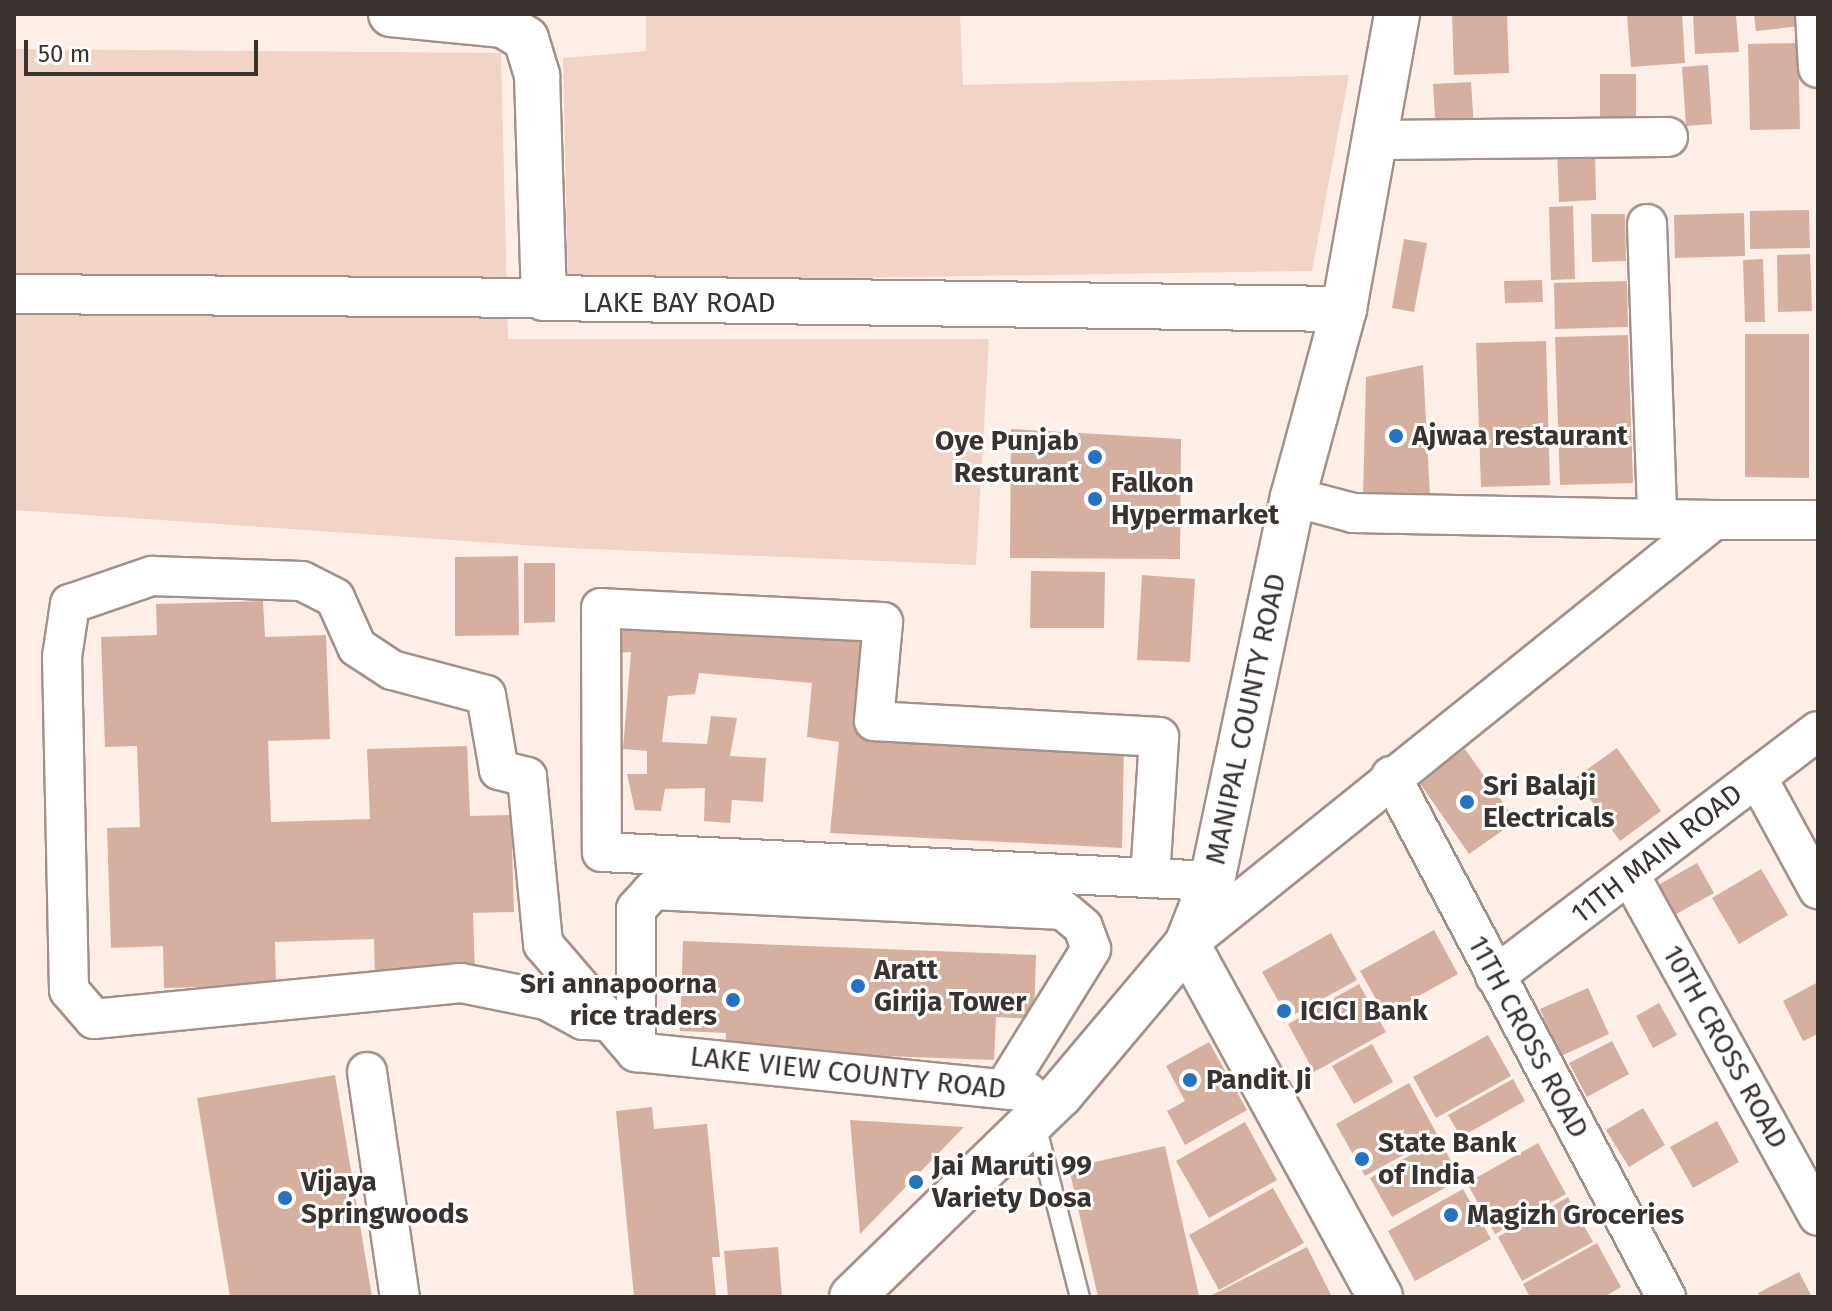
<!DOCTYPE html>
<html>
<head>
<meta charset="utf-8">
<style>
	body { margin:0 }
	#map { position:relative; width:1832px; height:1311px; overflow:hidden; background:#fdeee8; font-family:"Fira Sans",sans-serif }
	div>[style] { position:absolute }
	.green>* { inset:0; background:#f1d3c7 }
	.building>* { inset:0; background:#d5b0a1 }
	.roads { filter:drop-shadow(2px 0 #a2918a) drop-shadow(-2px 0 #a2918a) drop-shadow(0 2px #a2918a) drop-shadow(0 -2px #a2918a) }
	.lane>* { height:18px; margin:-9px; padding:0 9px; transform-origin:9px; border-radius:9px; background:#fff }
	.street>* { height:38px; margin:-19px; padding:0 19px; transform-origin:19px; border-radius:19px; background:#fff }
	.secondary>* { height:44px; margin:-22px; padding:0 22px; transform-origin:22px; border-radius:22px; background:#fff }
	.dots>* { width:22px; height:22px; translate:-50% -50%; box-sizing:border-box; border:4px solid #fff; border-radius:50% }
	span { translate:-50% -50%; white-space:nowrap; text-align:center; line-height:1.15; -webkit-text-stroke:6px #fff; paint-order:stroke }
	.street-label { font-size:28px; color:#39322f }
	.poi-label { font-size:28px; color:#39322f; font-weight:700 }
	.left { translate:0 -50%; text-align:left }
	.right { translate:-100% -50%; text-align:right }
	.frame { position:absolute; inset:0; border:16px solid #39322f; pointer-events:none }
	.scale { position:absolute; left:24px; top:40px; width:234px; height:36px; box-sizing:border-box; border:4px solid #39322f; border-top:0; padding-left:10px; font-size:24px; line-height:28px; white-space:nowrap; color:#39322f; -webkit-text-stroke:6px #fff; paint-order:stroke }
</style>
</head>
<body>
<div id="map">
	<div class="green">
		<div style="clip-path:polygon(646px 14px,960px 14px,963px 85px,1349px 75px,1312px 271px,568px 282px,563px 58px,646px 51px)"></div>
		<div style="clip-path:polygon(14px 49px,501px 53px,508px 339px,989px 339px,976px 565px,568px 548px,14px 510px)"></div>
	</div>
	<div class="building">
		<div style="clip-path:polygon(1452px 14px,1507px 14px,1509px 73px,1454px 75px)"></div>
		<div style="clip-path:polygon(1627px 14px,1682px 14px,1685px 63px,1631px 67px)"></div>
		<div style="clip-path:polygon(1693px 14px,1736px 14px,1739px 52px,1695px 54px)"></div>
		<div style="clip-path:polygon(1754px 14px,1800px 14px,1802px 26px,1756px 31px)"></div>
		<div style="clip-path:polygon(1798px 43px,1800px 129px,1750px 130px,1748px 44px)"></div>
		<div style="clip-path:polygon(1708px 65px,1712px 124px,1686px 126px,1682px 67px)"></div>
		<div style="clip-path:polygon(1600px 74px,1636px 74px,1636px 130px,1600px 130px)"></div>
		<div style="clip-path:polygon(1471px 82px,1474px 129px,1436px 132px,1433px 84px)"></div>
		<div style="clip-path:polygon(1595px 147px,1596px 200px,1559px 202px,1557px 148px)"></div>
		<div style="clip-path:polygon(1573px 206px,1575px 279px,1551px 280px,1549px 207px)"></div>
		<div style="clip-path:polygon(1809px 210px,1810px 248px,1750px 249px,1750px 211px)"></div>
		<div style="clip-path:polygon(1744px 213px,1745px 256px,1675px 258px,1674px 215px)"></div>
		<div style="clip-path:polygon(1591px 214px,1625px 214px,1626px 261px,1592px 262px)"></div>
		<div style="clip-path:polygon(1404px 239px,1427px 243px,1414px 312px,1392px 308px)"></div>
		<div style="clip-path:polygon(1810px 254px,1812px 311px,1778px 312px,1777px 255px)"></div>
		<div style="clip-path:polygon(1763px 259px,1765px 322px,1745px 322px,1743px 260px)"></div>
		<div style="clip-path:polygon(1542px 280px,1543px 302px,1505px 303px,1504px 281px)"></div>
		<div style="clip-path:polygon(1627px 281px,1628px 327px,1555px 329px,1554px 283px)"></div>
		<div style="clip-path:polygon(1745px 334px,1809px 334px,1809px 478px,1745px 477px)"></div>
		<div style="clip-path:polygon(1628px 335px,1633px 483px,1560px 485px,1555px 337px)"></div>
		<div style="clip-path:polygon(1546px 341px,1550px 485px,1481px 487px,1476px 343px)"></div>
		<div style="clip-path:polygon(1423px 365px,1430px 496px,1363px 497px,1366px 377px)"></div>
		<div style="clip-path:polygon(1011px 429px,1181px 439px,1180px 559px,1010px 558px)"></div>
		<div style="clip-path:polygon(518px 556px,519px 635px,455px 636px,455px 557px)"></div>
		<div style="clip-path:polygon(524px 563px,555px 563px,555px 622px,524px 623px)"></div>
		<div style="clip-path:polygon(1031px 571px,1105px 572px,1104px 628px,1030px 628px)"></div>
		<div style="clip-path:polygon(1142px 575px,1195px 579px,1190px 662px,1137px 660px)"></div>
		<div style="clip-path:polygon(263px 601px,265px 637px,326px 635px,330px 739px,268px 741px,271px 822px,370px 819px,367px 749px,467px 746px,470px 816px,511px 815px,514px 912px,473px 913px,475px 976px,375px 980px,374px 939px,275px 942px,276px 985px,164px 988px,163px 946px,111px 948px,107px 828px,140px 827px,137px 746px,105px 747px,101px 637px,157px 635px,156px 604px)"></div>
		<div style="clip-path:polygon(619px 628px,861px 637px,856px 729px,1124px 744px,1122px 848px,830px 833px,839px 742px,807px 737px,812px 683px,699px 673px,695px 694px,668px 696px,662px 742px,707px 744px,711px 716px,737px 718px,730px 756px,766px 758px,763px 802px,732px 800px,730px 823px,704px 821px,705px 788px,665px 789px,661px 811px,635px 810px,627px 774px,647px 774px,647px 751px,623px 749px,631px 652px,617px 653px)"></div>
		<div style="clip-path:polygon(1617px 748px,1661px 811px,1620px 841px,1575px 778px)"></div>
		<div style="clip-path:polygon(1465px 749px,1516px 821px,1469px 854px,1419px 782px)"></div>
		<div style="clip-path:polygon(1697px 863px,1714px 893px,1669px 918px,1653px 888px)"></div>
		<div style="clip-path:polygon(1761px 869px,1788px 915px,1739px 944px,1712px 898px)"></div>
		<div style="clip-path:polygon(1434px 930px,1458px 974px,1385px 1015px,1360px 971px)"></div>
		<div style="clip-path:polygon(1331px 933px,1357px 980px,1288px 1018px,1262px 972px)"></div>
		<div style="clip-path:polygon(683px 941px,1036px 955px,1034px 1019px,996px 1017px,994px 1060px,725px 1050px,726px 1033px,680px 1031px)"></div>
		<div style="clip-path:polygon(1818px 982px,1818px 1034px,1803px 1041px,1783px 1001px)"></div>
		<div style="clip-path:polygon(1359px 984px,1386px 1032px,1314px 1072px,1288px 1024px)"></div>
		<div style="clip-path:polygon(1588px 988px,1609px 1034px,1561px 1056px,1540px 1009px)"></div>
		<div style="clip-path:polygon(1659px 1003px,1677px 1035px,1653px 1048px,1636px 1016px)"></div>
		<div style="clip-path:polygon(1488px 1035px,1511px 1076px,1436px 1118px,1413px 1077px)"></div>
		<div style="clip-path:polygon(1612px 1041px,1629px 1074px,1587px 1097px,1569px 1063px)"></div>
		<div style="clip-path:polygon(1209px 1042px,1247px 1110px,1185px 1145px,1167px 1111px,1185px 1101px,1166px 1066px)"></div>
		<div style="clip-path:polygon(1372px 1044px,1393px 1082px,1354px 1104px,1332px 1066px)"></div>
		<div style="clip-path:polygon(335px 1075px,372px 1297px,230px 1297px,197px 1098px)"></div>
		<div style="clip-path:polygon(1513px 1079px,1525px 1101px,1461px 1137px,1448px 1115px)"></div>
		<div style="clip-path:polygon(1409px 1083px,1438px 1136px,1365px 1176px,1336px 1124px)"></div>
		<div style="clip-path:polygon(652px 1107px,654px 1129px,707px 1124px,720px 1257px,712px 1257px,716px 1296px,634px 1297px,616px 1111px)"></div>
		<div style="clip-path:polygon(1643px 1108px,1665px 1145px,1629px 1167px,1606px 1130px)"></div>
		<div style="clip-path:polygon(850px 1120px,964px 1127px,860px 1234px)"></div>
		<div style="clip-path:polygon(1717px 1121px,1739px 1162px,1693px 1188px,1670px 1147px)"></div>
		<div style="clip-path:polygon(1245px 1122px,1277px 1180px,1209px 1218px,1176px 1161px)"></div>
		<div style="clip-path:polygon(1439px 1139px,1461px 1179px,1392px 1217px,1370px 1178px)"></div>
		<div style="clip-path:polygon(1538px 1143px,1566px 1194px,1495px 1234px,1467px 1183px)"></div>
		<div style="clip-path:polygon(1165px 1146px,1199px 1296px,1098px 1297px,1069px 1168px)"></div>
		<div style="clip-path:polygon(1273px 1188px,1304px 1243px,1219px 1290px,1189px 1235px)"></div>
		<div style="clip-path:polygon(1463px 1189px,1491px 1239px,1415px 1281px,1388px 1231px)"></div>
		<div style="clip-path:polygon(1568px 1197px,1593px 1242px,1522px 1281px,1498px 1237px)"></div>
		<div style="clip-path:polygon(1597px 1243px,1621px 1287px,1604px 1297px,1530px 1297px,1523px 1284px)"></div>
		<div style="clip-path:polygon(778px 1247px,782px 1297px,728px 1297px,724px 1251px)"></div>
		<div style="clip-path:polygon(1307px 1247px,1332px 1297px,1208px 1297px)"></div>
		<div style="clip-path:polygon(1799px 1272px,1812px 1297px,1760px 1297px,1758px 1293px)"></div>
	</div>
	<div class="roads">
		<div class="lane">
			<div style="left:1035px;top:1121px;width:182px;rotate:75.7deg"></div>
		</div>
		<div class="street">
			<div style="left:1815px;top:14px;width:54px;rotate:86.8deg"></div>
			<div style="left:1377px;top:140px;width:291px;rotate:-0.6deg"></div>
			<div style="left:1647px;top:224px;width:293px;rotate:88deg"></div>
			<div style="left:14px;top:294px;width:530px;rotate:0.43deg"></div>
			<div style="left:1293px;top:497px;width:62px;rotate:14.9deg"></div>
			<div style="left:1353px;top:513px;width:361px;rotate:1.1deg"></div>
			<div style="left:1391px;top:776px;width:589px;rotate:62.17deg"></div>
			<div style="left:1757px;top:777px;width:128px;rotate:61.4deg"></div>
			<div style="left:1631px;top:877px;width:387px;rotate:61.1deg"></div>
			<div style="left:1150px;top:878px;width:141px;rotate:-86.3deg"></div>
			<div style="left:1159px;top:737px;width:285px;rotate:-176.8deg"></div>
			<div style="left:874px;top:721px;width:99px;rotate:-84.8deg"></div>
			<div style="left:883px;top:622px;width:282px;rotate:-177.2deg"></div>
			<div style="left:601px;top:608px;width:244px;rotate:89.8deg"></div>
			<div style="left:602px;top:852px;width:611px;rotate:2.72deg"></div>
			<div style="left:1187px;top:944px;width:676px;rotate:-38.82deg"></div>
			<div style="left:1714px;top:520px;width:104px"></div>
			<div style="left:1495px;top:976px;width:405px;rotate:-37.2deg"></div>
			<div style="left:604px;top:1021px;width:21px;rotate:-177deg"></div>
			<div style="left:583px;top:1020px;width:42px;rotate:-151.6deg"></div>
			<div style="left:546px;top:1000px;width:87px;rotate:-168.7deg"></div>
			<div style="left:461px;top:983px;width:369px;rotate:174.4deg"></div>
			<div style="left:94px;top:1019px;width:38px;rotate:-131deg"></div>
			<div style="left:69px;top:990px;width:333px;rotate:-91.2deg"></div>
			<div style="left:62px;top:657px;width:54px;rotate:-81.4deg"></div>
			<div style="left:70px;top:604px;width:87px;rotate:-18.9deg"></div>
			<div style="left:152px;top:576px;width:150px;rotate:1.9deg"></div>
			<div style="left:302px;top:581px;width:37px;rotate:27deg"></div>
			<div style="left:335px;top:598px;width:54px;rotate:65.8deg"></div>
			<div style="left:357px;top:647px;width:42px;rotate:33.3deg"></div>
			<div style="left:392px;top:670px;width:97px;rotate:14.9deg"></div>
			<div style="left:486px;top:695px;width:76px;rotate:80.2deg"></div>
			<div style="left:499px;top:770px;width:29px;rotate:14deg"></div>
			<div style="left:527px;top:777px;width:168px;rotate:84.5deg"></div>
			<div style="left:543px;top:944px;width:143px;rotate:49.3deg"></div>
			<div style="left:636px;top:1052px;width:143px;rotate:-90deg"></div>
			<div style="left:636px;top:909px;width:25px;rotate:-48deg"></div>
			<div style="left:653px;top:890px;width:410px;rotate:2.8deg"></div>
			<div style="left:1063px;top:910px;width:26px;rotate:40deg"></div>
			<div style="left:1083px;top:927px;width:23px;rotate:70deg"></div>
			<div style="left:1091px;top:949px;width:165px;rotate:121.9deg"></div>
			<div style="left:636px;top:1052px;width:393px;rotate:5.8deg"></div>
			<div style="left:367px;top:1072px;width:227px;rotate:81.7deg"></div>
		</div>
		<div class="secondary">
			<div style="left:391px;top:14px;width:113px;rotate:5.6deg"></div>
			<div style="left:503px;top:25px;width:27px;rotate:31deg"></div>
			<div style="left:526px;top:39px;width:39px;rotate:73deg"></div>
			<div style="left:537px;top:76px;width:222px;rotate:88.2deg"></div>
			<div style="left:544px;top:298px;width:800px;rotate:0.79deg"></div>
			<div style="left:1187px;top:944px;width:402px;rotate:61.3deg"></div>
			<div style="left:852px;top:1297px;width:290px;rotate:-44.2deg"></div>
			<div style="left:1060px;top:1095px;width:197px;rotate:-49.9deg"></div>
			<div style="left:1187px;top:944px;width:68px;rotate:-68.4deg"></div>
			<div style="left:1212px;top:881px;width:392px;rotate:-78.1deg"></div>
			<div style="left:1293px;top:497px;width:195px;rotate:-74.8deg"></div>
			<div style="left:1344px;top:309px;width:300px;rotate:-79.8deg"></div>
		</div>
	</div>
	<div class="dots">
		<div style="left:1396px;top:436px;background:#2572c1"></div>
		<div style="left:1095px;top:457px;background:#2572c1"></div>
		<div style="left:1095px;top:499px;background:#2572c1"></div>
		<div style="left:1467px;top:802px;background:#2572c1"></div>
		<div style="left:858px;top:986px;background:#2572c1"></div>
		<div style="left:733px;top:1000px;background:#2572c1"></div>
		<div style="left:1284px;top:1011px;background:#2572c1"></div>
		<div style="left:1190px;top:1080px;background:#2572c1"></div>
		<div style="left:1362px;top:1159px;background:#2572c1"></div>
		<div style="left:916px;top:1182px;background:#2572c1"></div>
		<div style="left:285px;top:1198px;background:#2572c1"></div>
		<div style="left:1451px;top:1215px;background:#2572c1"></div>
	</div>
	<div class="street-label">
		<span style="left:679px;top:303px">LAKE BAY ROAD</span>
		<span style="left:1246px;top:719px;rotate:-78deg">MANIPAL COUNTY ROAD</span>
		<span style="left:1657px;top:854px;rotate:-38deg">11TH MAIN ROAD</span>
		<span style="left:1528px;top:1037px;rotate:62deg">11TH CROSS ROAD</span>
		<span style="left:1725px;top:1047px;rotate:61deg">10TH CROSS ROAD</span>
		<span style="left:848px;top:1073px;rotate:6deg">LAKE VIEW COUNTY ROAD</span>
	</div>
	<div class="poi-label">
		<span class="left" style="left:1412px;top:436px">Ajwaa restaurant</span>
		<span class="right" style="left:1079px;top:457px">Oye Punjab<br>Resturant</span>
		<span class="left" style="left:1111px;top:499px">Falkon<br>Hypermarket</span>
		<span class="left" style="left:1483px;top:802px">Sri Balaji<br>Electricals</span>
		<span class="left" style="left:874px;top:986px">Aratt<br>Girija Tower</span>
		<span class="right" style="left:717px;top:1000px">Sri annapoorna<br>rice traders</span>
		<span class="left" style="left:1300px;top:1011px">ICICI Bank</span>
		<span class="left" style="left:1206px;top:1080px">Pandit Ji</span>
		<span class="left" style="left:1378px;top:1159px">State Bank<br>of India</span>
		<span class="left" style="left:932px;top:1182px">Jai Maruti 99<br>Variety Dosa</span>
		<span class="left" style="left:301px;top:1198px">Vijaya<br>Springwoods</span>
		<span class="left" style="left:1467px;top:1215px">Magizh Groceries</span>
	</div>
	<div class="frame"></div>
	<div class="scale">50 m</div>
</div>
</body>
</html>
